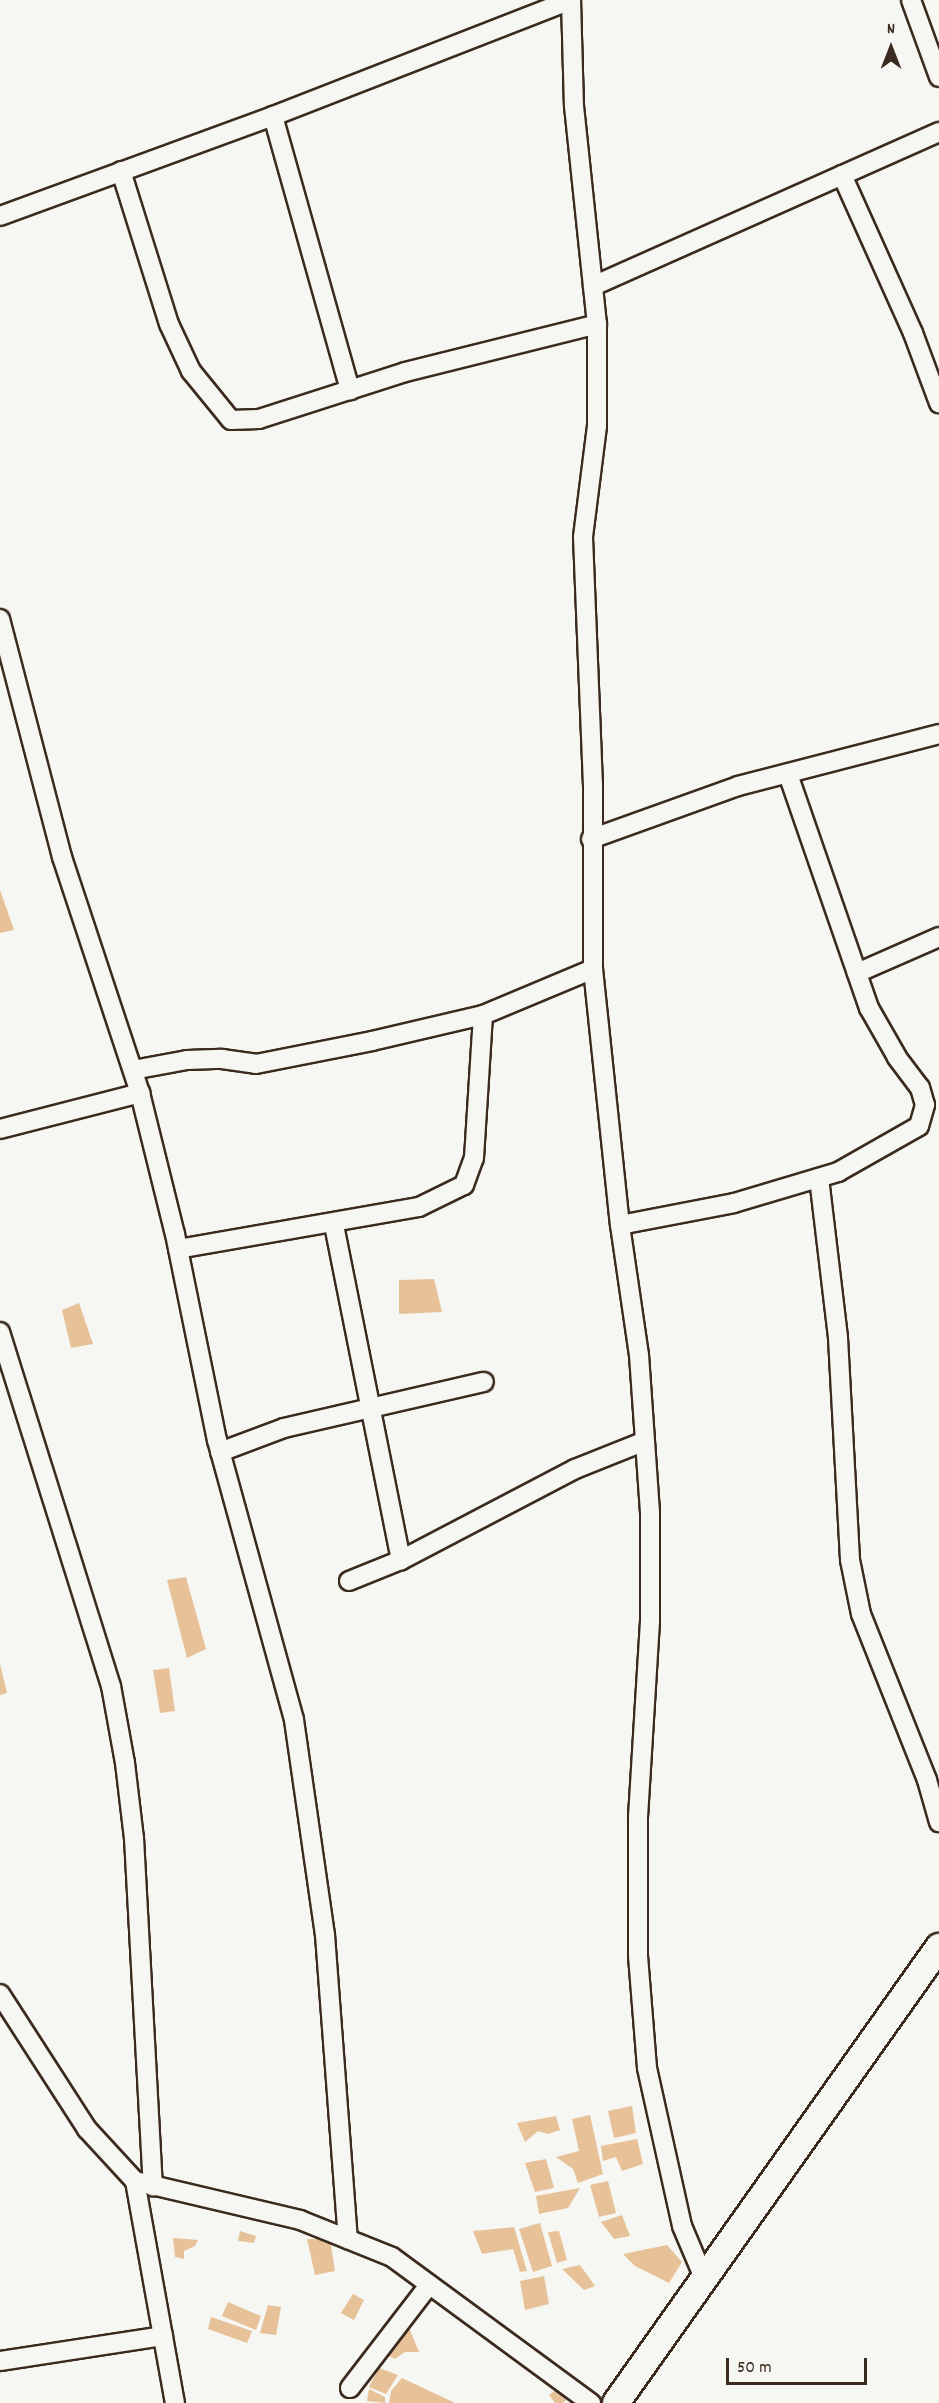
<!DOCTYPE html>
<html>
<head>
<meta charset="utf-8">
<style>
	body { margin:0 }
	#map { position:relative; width:939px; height:2403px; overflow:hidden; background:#f6f6f2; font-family:Dekko,sans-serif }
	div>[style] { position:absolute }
	.building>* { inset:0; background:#e7c298 }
	.roads { filter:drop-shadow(2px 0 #3b2a1e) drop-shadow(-2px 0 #3b2a1e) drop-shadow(0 2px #3b2a1e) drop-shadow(0 -2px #3b2a1e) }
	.street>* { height:18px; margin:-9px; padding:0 9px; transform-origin:9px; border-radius:9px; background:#f6f6f2 }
	.secondary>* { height:26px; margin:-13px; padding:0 13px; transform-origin:13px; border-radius:13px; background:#f6f6f2 }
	span { translate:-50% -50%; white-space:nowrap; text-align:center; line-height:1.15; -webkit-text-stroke:4.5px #f6f6f2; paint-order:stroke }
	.north { position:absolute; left:861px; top:18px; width:60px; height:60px; -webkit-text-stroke:4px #f6f6f2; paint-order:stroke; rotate:0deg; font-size:16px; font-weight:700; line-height:24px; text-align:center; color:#3b2a1e }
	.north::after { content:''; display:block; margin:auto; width:21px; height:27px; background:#3b2a1e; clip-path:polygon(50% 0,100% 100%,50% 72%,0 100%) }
	.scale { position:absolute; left:726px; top:2358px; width:141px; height:27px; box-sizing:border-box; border:3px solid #3b2a1e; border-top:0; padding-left:8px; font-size:18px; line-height:21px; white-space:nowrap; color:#3b2a1e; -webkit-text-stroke:4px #f6f6f2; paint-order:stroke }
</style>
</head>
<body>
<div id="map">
	<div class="building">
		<div style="clip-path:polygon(0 890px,14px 930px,0 933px)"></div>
		<div style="clip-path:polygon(434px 1279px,442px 1312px,399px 1314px,399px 1280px)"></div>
		<div style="clip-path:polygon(79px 1303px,93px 1344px,71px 1348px,62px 1310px)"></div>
		<div style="clip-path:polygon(186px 1577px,206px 1649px,187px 1658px,167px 1580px)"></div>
		<div style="clip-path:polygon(0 1664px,7px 1693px,0 1695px)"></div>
		<div style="clip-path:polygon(169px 1668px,175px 1711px,160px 1713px,153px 1670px)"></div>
		<div style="clip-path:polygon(632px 2106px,636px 2133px,614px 2138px,608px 2111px)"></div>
		<div style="clip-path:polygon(590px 2115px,603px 2174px,578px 2183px,573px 2169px,556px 2157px,579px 2151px,572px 2119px)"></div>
		<div style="clip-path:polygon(556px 2116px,560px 2130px,548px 2134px,538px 2131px,525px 2142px,517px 2123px)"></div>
		<div style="clip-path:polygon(637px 2139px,643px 2164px,622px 2171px,616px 2157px,603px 2161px,601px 2146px)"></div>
		<div style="clip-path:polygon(546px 2159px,554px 2188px,535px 2192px,525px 2163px)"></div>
		<div style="clip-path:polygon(608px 2181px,616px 2213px,599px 2217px,590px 2185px)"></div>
		<div style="clip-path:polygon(580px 2188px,568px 2208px,539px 2214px,536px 2196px)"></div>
		<div style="clip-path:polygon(622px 2215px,630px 2236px,614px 2239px,601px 2222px)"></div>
		<div style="clip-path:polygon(540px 2223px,552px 2266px,533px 2272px,519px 2229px)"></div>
		<div style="clip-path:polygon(514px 2227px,527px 2271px,520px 2272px,513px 2249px,482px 2254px,473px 2231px)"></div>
		<div style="clip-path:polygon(240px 2231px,256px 2236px,254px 2243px,238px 2241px)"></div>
		<div style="clip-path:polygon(559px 2231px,567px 2260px,557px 2263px,548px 2232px)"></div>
		<div style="clip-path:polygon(173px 2238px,198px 2240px,195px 2246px,184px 2251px,184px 2259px,175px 2257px)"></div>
		<div style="clip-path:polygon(307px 2239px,330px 2239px,335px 2271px,315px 2275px)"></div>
		<div style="clip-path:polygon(667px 2245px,682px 2262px,669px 2283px,635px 2266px,623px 2254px)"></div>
		<div style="clip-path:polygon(580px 2265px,595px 2286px,584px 2290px,562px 2269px)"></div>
		<div style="clip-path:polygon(544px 2276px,549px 2304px,525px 2310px,520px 2281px)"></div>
		<div style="clip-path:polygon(353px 2294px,364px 2300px,354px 2320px,341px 2313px)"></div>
		<div style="clip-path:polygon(228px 2302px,261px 2316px,256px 2330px,222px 2316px)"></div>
		<div style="clip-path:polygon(268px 2305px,281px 2307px,276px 2335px,260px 2333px)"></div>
		<div style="clip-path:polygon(211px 2317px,252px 2331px,247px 2343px,208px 2329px)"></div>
		<div style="clip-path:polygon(401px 2328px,410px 2330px,419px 2352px,405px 2352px,395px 2359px,385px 2354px)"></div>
		<div style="clip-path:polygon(379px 2368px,398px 2375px,386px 2394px,369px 2387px)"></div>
		<div style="clip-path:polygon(402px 2378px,455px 2403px,389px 2403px,391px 2391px)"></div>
		<div style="clip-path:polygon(369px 2389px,385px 2397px,385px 2403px,367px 2401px)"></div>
		<div style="clip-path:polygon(556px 2390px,566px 2400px,563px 2403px,555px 2403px,549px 2395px)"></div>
	</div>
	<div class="roads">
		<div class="street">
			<div style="left:571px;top:0;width:106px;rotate:88.4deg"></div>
			<div style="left:574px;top:106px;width:219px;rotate:84deg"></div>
			<div style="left:597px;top:324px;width:102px;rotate:90deg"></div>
			<div style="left:597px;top:426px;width:112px;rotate:97.2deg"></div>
			<div style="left:583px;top:537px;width:248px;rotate:87.7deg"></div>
			<div style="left:593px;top:785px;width:184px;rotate:90deg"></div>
			<div style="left:593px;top:969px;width:257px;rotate:84deg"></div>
			<div style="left:620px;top:1225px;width:131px;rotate:81.7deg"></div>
			<div style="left:639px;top:1355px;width:158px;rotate:86deg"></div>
			<div style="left:650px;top:1513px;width:108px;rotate:90deg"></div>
			<div style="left:650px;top:1621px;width:198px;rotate:93.5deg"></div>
			<div style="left:638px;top:1819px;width:137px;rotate:90deg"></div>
			<div style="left:638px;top:1956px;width:112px;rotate:85.4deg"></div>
			<div style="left:647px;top:2068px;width:162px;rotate:77.5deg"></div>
			<div style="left:682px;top:2226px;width:56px;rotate:67.1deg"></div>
			<div style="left:911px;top:0;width:82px;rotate:70deg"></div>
			<div style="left:273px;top:116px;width:285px;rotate:74.3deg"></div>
			<div style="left:121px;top:171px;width:160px;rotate:72.6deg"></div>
			<div style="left:169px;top:324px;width:52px;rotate:64.9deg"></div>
			<div style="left:191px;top:371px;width:63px;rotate:50.8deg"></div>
			<div style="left:231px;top:420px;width:28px;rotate:-2deg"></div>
			<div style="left:259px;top:419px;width:153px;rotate:-17.8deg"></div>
			<div style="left:405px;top:372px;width:198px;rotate:-14deg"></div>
			<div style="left:842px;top:175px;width:173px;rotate:65.8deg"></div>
			<div style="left:913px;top:333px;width:75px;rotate:69.6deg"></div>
			<div style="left:0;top:216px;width:291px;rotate:-20.1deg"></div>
			<div style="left:273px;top:116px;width:320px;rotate:-21.3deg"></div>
			<div style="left:593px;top:286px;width:379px;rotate:-24deg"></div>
			<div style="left:0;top:619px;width:246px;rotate:75.4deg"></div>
			<div style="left:62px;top:857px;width:249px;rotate:71.7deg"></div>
			<div style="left:140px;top:1093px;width:145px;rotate:76.1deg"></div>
			<div style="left:175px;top:1234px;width:210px;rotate:78.5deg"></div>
			<div style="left:217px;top:1440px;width:290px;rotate:74.6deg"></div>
			<div style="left:294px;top:1720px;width:217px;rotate:81.8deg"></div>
			<div style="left:325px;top:1935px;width:305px;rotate:85.7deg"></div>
			<div style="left:591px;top:839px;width:156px;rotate:-19.8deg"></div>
			<div style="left:738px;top:786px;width:208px;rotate:-14.5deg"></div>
			<div style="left:857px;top:973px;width:90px;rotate:-23.7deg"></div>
			<div style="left:133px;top:1070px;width:55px;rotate:-10.5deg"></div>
			<div style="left:187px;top:1060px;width:35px;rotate:-2deg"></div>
			<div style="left:222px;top:1059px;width:34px;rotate:8deg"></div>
			<div style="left:256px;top:1064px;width:118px;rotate:-11.2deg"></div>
			<div style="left:372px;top:1041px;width:114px;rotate:-13.2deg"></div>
			<div style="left:483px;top:1015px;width:119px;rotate:-22.7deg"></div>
			<div style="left:0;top:1129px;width:145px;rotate:-14.4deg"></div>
			<div style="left:819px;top:1178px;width:161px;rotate:83.2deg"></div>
			<div style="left:838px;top:1338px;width:222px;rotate:86.9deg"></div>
			<div style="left:850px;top:1560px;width:55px;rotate:78.5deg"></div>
			<div style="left:861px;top:1614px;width:179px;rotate:68.3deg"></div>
			<div style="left:927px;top:1780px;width:44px;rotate:74.1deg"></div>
			<div style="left:334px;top:1225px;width:342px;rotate:78.7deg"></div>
			<div style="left:620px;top:1225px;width:116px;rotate:-10.9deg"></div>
			<div style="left:734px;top:1203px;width:109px;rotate:-16.6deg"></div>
			<div style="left:838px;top:1172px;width:93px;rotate:-29.6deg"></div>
			<div style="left:919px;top:1126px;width:22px;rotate:-74deg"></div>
			<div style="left:925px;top:1105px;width:18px;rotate:-106deg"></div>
			<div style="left:920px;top:1088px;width:39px;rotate:-127deg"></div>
			<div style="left:897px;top:1057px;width:56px;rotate:-119.7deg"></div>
			<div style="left:869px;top:1008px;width:248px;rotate:-109.1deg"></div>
			<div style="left:178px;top:1249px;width:245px;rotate:-9.9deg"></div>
			<div style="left:419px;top:1207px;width:50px;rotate:-26.1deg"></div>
			<div style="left:464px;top:1185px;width:29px;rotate:-70deg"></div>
			<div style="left:474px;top:1158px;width:143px;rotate:-86.4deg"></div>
			<div style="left:0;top:1332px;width:371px;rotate:72.6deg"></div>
			<div style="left:111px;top:1686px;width:78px;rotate:79.7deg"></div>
			<div style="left:125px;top:1763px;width:76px;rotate:83.2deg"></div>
			<div style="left:134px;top:1838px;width:349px;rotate:86.9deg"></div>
			<div style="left:220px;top:1452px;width:68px;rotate:-20.6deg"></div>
			<div style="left:284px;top:1428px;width:205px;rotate:-13deg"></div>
			<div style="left:349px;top:1581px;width:56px;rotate:-22deg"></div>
			<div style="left:401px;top:1560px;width:196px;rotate:-27.6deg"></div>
			<div style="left:575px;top:1469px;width:73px;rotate:-21.7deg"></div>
			<div style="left:0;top:1994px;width:161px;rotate:57.2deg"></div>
			<div style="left:87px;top:2129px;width:71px;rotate:47.3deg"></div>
			<div style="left:135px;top:2181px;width:170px;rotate:13.3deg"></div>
			<div style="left:300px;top:2220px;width:99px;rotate:21.9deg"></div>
			<div style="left:392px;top:2257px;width:247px;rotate:36.3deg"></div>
			<div style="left:135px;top:2181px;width:226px;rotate:79.8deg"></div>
			<div style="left:0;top:2361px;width:165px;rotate:-8.7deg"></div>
			<div style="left:350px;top:2388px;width:130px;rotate:-52.5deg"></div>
		</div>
		<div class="secondary">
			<div style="left:616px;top:2403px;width:559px;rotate:-54.69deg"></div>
		</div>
	</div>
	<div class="north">N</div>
	<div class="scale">50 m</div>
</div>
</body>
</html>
